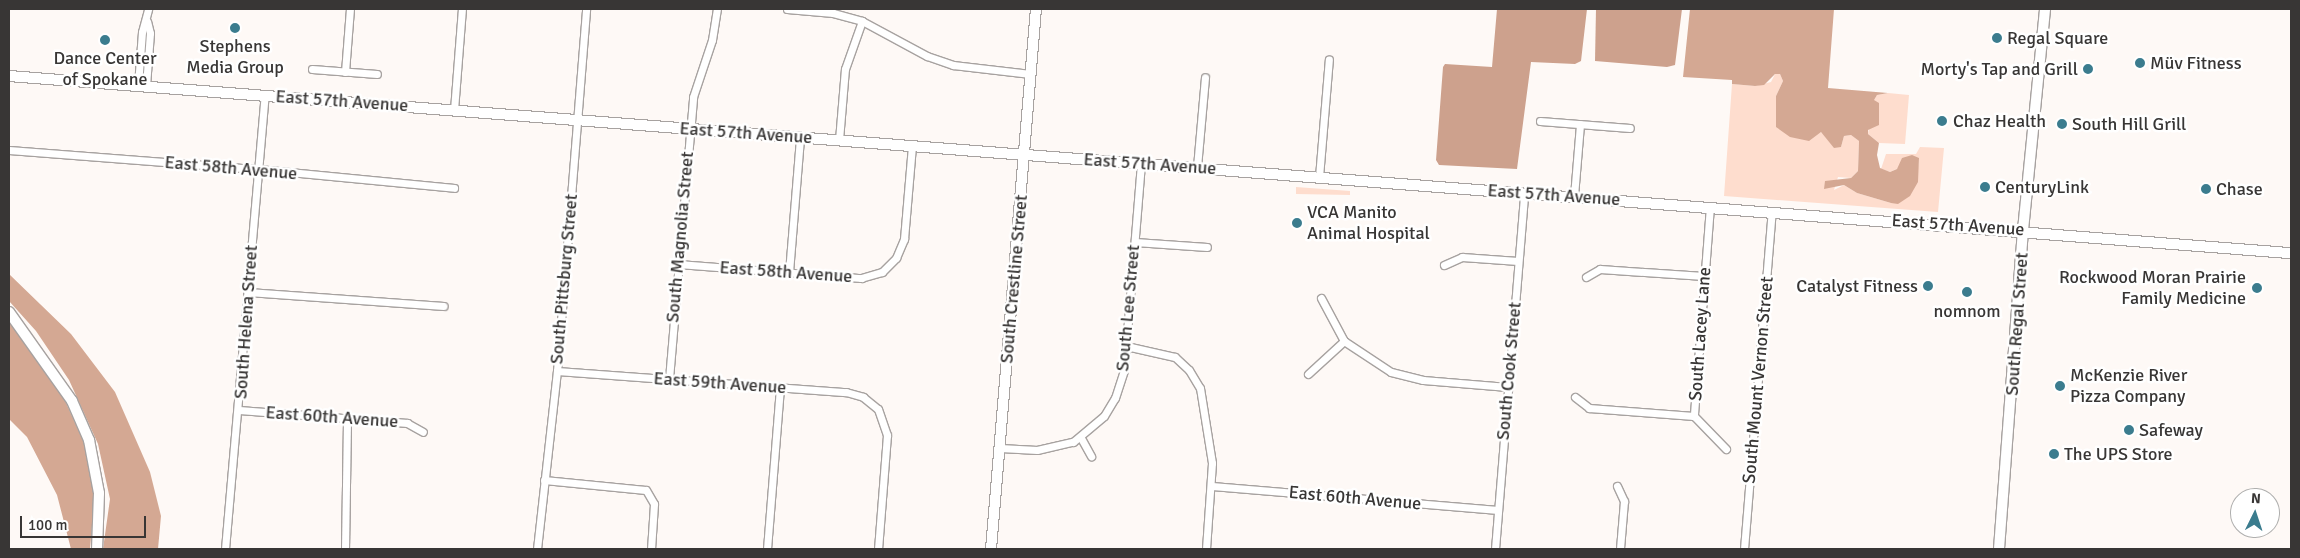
<!DOCTYPE html>
<html>
<head>
<meta charset="utf-8">
<style>
	body { margin:0 }
	#map { position:relative; width:2300px; height:558px; overflow:hidden; background:#fef9f6; font-family:Signika,sans-serif }
	div>[style] { position:absolute }
	.green>* { inset:0; background:#feddce }
	.forest>* { inset:0; background:#d4a893 }
	.water>* { inset:0; background:#cda18d }
	.roads { filter:drop-shadow(1px 0 #a7a2a0) drop-shadow(-1px 0 #a7a2a0) drop-shadow(0 1px #a7a2a0) drop-shadow(0 -1px #a7a2a0) }
	.street>* { height:7px; margin:-3.5px; padding:0 3.5px; transform-origin:3.5px; border-radius:3.5px; background:#fff }
	.secondary>* { height:10px; margin:-5px; padding:0 5px; transform-origin:5px; border-radius:5px; background:#fff }
	.dots>* { width:14px; height:14px; translate:-50% -50%; box-sizing:border-box; border:2px solid #fff; border-radius:50% }
	span { translate:-50% -50%; white-space:nowrap; text-align:center; line-height:1.15; -webkit-text-stroke:5px #fff; paint-order:stroke }
	.poi-label { font-size:18px; color:#383635 }
	.left { translate:0 -50%; text-align:left }
	.right { translate:-100% -50%; text-align:right }
	.street-label { font-size:18px; color:#383635 }
	.frame { position:absolute; inset:0; border:10px solid #383635; pointer-events:none }
	.north { position:absolute; left:2230px; top:488px; width:50px; height:50px; box-sizing:border-box; background:#fff; border:1px solid #afafae; border-radius:50%; rotate:4deg; font-size:14px; font-weight:700; line-height:20px; text-align:center; color:#383635 }
	.north::after { content:''; display:block; margin:auto; width:18px; height:22px; background:#3b7c8e; clip-path:polygon(50% 0,100% 100%,50% 72%,0 100%) }
	.scale { position:absolute; left:20px; top:516px; width:126px; height:22px; box-sizing:border-box; border:2px solid #383635; border-top:0; padding-left:6px; font-size:15px; line-height:18px; white-space:nowrap; color:#383635; -webkit-text-stroke:4px #fff; paint-order:stroke }
</style>
</head>
<body>
<div id="map">
	<div class="green">
		<div style="clip-path:polygon(1775px 74px,1780px 74px,1783px 81px,1776px 96px,1816px 134px,1821px 132px,1841px 147px,1844px 136px,1851px 135px,1859px 141px,1858px 171px,1851px 178px,1838px 177px,1834px 190px,1844px 185px,1857px 193px,1891px 203px,1918px 168px,1919px 159px,1890px 172px,1881px 169px,1886px 154px,1916px 154px,1920px 147px,1944px 148px,1938px 212px,1724px 196px,1732px 84px,1755px 86px,1771px 82px)"></div>
		<div style="clip-path:polygon(1888px 93px,1909px 95px,1905px 144px,1879px 143px,1868px 134px,1873px 101px,1877px 95px)"></div>
		<div style="clip-path:polygon(1296px 187px,1350px 191px,1350px 195px,1296px 194px)"></div>
	</div>
	<div class="forest">
		<div style="clip-path:polygon(1690px 9px,1834px 9px,1828px 88px,1888px 93px,1877px 95px,1874px 100px,1879px 103px,1879px 125px,1868px 130px,1868px 134px,1879px 143px,1877px 155px,1880px 168px,1890px 172px,1897px 169px,1902px 158px,1912px 155px,1919px 158px,1918px 182px,1910px 196px,1898px 204px,1891px 203px,1857px 193px,1844px 185px,1824px 189px,1825px 181px,1851px 178px,1858px 171px,1859px 141px,1851px 135px,1844px 136px,1841px 147px,1834px 148px,1821px 132px,1809px 141px,1790px 137px,1776px 127px,1776px 96px,1783px 81px,1780px 74px,1775px 74px,1764px 85px,1755px 86px,1732px 84px,1732px 80px,1683px 77px)"></div>
		<div style="clip-path:polygon(9px 274px,71px 334px,115px 392px,150px 472px,161px 516px,158px 549px,103px 549px,110px 499px,98px 444px,69px 380px,36px 331px,9px 301px)"></div>
		<div style="clip-path:polygon(9px 321px,63px 396px,84px 443px,95px 491px,90px 549px,71px 549px,57px 495px,27px 437px,9px 419px)"></div>
	</div>
	<div class="water">
		<div style="clip-path:polygon(1497px 9px,1587px 9px,1581px 61px,1575px 64px,1531px 62px,1517px 169px,1439px 165px,1436px 160px,1443px 67px,1445px 64px,1492px 67px)"></div>
		<div style="clip-path:polygon(1596px 9px,1682px 9px,1675px 65px,1667px 67px,1595px 61px)"></div>
	</div>
	<div class="roads">
		<div class="street">
			<div style="left:787px;top:9px;width:46px;rotate:5deg"></div>
			<div style="left:833px;top:13px;width:30px;rotate:15deg"></div>
			<div style="left:862px;top:21px;width:74px;rotate:28.3deg"></div>
			<div style="left:927px;top:56px;width:28px;rotate:19deg"></div>
			<div style="left:953px;top:65px;width:78px;rotate:6.7deg"></div>
			<div style="left:312px;top:69px;width:65px;rotate:4.4deg"></div>
			<div style="left:345px;top:72px;width:63px;rotate:-85.5deg"></div>
			<div style="left:138px;top:85px;width:53px;rotate:-85.7deg"></div>
			<div style="left:142px;top:32px;width:24px;rotate:-75deg"></div>
			<div style="left:146px;top:86px;width:53px;rotate:-85.7deg"></div>
			<div style="left:150px;top:33px;width:12px;rotate:-104deg"></div>
			<div style="left:454px;top:110px;width:101px;rotate:-85.5deg"></div>
			<div style="left:1540px;top:121px;width:90px;rotate:4.4deg"></div>
			<div style="left:839px;top:140px;width:71px;rotate:-85.2deg"></div>
			<div style="left:845px;top:69px;width:51px;rotate:-70.5deg"></div>
			<div style="left:9px;top:150px;width:250px;rotate:4.4deg"></div>
			<div style="left:258px;top:169px;width:197px;rotate:5.5deg"></div>
			<div style="left:1197px;top:167px;width:90px;rotate:-84.9deg"></div>
			<div style="left:1319px;top:177px;width:118px;rotate:-85.2deg"></div>
			<div style="left:1574px;top:196px;width:72px;rotate:-85.2deg"></div>
			<div style="left:1710px;top:206px;width:211px;rotate:94.4deg"></div>
			<div style="left:1694px;top:416px;width:46px;rotate:45.9deg"></div>
			<div style="left:1135px;top:242px;width:72px;rotate:4deg"></div>
			<div style="left:678px;top:264px;width:184px;rotate:4.4deg"></div>
			<div style="left:861px;top:278px;width:22px;rotate:-16deg"></div>
			<div style="left:882px;top:272px;width:20px;rotate:-45deg"></div>
			<div style="left:896px;top:258px;width:21px;rotate:-67deg"></div>
			<div style="left:904px;top:239px;width:94px;rotate:-85.1deg"></div>
			<div style="left:1444px;top:265px;width:20px;rotate:-24deg"></div>
			<div style="left:1462px;top:257px;width:56px;rotate:4.1deg"></div>
			<div style="left:789px;top:272px;width:135px;rotate:-85.3deg"></div>
			<div style="left:1586px;top:277px;width:16px;rotate:-30deg"></div>
			<div style="left:1600px;top:269px;width:104px;rotate:3.9deg"></div>
			<div style="left:248px;top:292px;width:196px;rotate:4.1deg"></div>
			<div style="left:1321px;top:298px;width:49px;rotate:61.9deg"></div>
			<div style="left:1344px;top:341px;width:56px;rotate:33.4deg"></div>
			<div style="left:1391px;top:372px;width:33px;rotate:14deg"></div>
			<div style="left:1423px;top:380px;width:85px;rotate:4.7deg"></div>
			<div style="left:1126px;top:346px;width:50px;rotate:12.7deg"></div>
			<div style="left:1175px;top:357px;width:19px;rotate:43deg"></div>
			<div style="left:1189px;top:370px;width:21px;rotate:59deg"></div>
			<div style="left:1200px;top:388px;width:76px;rotate:80.9deg"></div>
			<div style="left:1212px;top:463px;width:86px;rotate:94deg"></div>
			<div style="left:557px;top:371px;width:290px;rotate:4.2deg"></div>
			<div style="left:846px;top:392px;width:18px;rotate:16deg"></div>
			<div style="left:863px;top:397px;width:19px;rotate:39deg"></div>
			<div style="left:878px;top:409px;width:28px;rotate:71deg"></div>
			<div style="left:887px;top:435px;width:114px;rotate:94.5deg"></div>
			<div style="left:1308px;top:374px;width:49px;rotate:-42.5deg"></div>
			<div style="left:669px;top:379px;width:283px;rotate:-85.1deg"></div>
			<div style="left:693px;top:97px;width:60px;rotate:-71.6deg"></div>
			<div style="left:712px;top:40px;width:31px;rotate:-81deg"></div>
			<div style="left:1575px;top:397px;width:18px;rotate:38deg"></div>
			<div style="left:1589px;top:408px;width:105px;rotate:4.4deg"></div>
			<div style="left:239px;top:410px;width:169px;rotate:4.4deg"></div>
			<div style="left:407px;top:423px;width:18px;rotate:29deg"></div>
			<div style="left:1081px;top:438px;width:21px;rotate:61deg"></div>
			<div style="left:1000px;top:448px;width:37px;rotate:3deg"></div>
			<div style="left:1037px;top:450px;width:37px;rotate:-13deg"></div>
			<div style="left:1073px;top:442px;width:40px;rotate:-40deg"></div>
			<div style="left:1104px;top:416px;width:21px;rotate:-59deg"></div>
			<div style="left:1115px;top:398px;width:29px;rotate:-72deg"></div>
			<div style="left:1124px;top:370px;width:208px;rotate:-85.3deg"></div>
			<div style="left:544px;top:480px;width:102px;rotate:5.6deg"></div>
			<div style="left:646px;top:490px;width:16px;rotate:60deg"></div>
			<div style="left:654px;top:504px;width:45px;rotate:93.8deg"></div>
			<div style="left:1212px;top:486px;width:287px;rotate:4.8deg"></div>
			<div style="left:1617px;top:486px;width:17px;rotate:65deg"></div>
			<div style="left:1624px;top:501px;width:48px;rotate:94.8deg"></div>
			<div style="left:225px;top:549px;width:456px;rotate:-85deg"></div>
			<div style="left:345px;top:549px;width:130px;rotate:-89.1deg"></div>
			<div style="left:537px;top:549px;width:179px;rotate:-83.6deg"></div>
			<div style="left:557px;top:371px;width:363px;rotate:-85.4deg"></div>
			<div style="left:767px;top:549px;width:163px;rotate:-85.4deg"></div>
			<div style="left:1495px;top:549px;width:357px;rotate:-85.3deg"></div>
			<div style="left:1744px;top:549px;width:339px;rotate:-85.3deg"></div>
		</div>
		<div class="secondary">
			<div style="left:9px;top:76px;width:2289px;rotate:4.44deg"></div>
			<div style="left:9px;top:312px;width:109px;rotate:54.7deg"></div>
			<div style="left:72px;top:401px;width:43px;rotate:66.4deg"></div>
			<div style="left:89px;top:440px;width:54px;rotate:79.3deg"></div>
			<div style="left:99px;top:493px;width:56px;rotate:92deg"></div>
			<div style="left:991px;top:549px;width:542px;rotate:-85.24deg"></div>
			<div style="left:1999px;top:549px;width:320px;rotate:-85.7deg"></div>
			<div style="left:2023px;top:230px;width:222px;rotate:-84.3deg"></div>
		</div>
	</div>
	<div class="dots">
		<div style="left:235px;top:28px;background:#3b7c8e"></div>
		<div style="left:1997px;top:38px;background:#3b7c8e"></div>
		<div style="left:105px;top:40px;background:#3b7c8e"></div>
		<div style="left:2140px;top:63px;background:#3b7c8e"></div>
		<div style="left:2088px;top:69px;background:#3b7c8e"></div>
		<div style="left:1942px;top:121px;background:#3b7c8e"></div>
		<div style="left:2062px;top:124px;background:#3b7c8e"></div>
		<div style="left:1985px;top:187px;background:#3b7c8e"></div>
		<div style="left:2206px;top:189px;background:#3b7c8e"></div>
		<div style="left:1297px;top:223px;background:#3b7c8e"></div>
		<div style="left:1928px;top:286px;background:#3b7c8e"></div>
		<div style="left:2257px;top:288px;background:#3b7c8e"></div>
		<div style="left:1967px;top:292px;background:#3b7c8e"></div>
		<div style="left:2060px;top:386px;background:#3b7c8e"></div>
		<div style="left:2129px;top:430px;background:#3b7c8e"></div>
		<div style="left:2054px;top:454px;background:#3b7c8e"></div>
	</div>
	<div class="poi-label">
		<span class="left" style="left:2007px;top:38px">Regal Square</span>
		<span style="left:235px;top:57px">Stephens<br>Media Group</span>
		<span style="left:105px;top:69px">Dance Center<br>of Spokane</span>
		<span class="left" style="left:2150px;top:63px">Müv Fitness</span>
		<span class="right" style="left:2078px;top:69px">Morty's Tap and Grill</span>
		<span class="left" style="left:1953px;top:121px">Chaz Health</span>
		<span class="left" style="left:2072px;top:124px">South Hill Grill</span>
		<span class="left" style="left:1995px;top:187px">CenturyLink</span>
		<span class="left" style="left:2216px;top:189px">Chase</span>
		<span class="left" style="left:1307px;top:223px">VCA Manito<br>Animal Hospital</span>
		<span class="right" style="left:2246px;top:288px">Rockwood Moran Prairie<br>Family Medicine</span>
		<span class="right" style="left:1918px;top:286px">Catalyst Fitness</span>
		<span style="left:1967px;top:311px">nomnom</span>
		<span class="left" style="left:2070px;top:386px">McKenzie River<br>Pizza Company</span>
		<span class="left" style="left:2139px;top:430px">Safeway</span>
		<span class="left" style="left:2064px;top:454px">The UPS Store</span>
	</div>
	<div class="street-label">
		<span style="left:342px;top:101px;rotate:4deg">East 57th Avenue</span>
		<span style="left:746px;top:133px;rotate:4deg">East 57th Avenue</span>
		<span style="left:1150px;top:164px;rotate:4deg">East 57th Avenue</span>
		<span style="left:231px;top:168px;rotate:5deg">East 58th Avenue</span>
		<span style="left:1554px;top:195px;rotate:4deg">East 57th Avenue</span>
		<span style="left:1958px;top:225px;rotate:4deg">East 57th Avenue</span>
		<span style="left:680px;top:237px;rotate:-85deg">South Magnolia Street</span>
		<span style="left:786px;top:272px;rotate:4deg">East 58th Avenue</span>
		<span style="left:564px;top:279px;rotate:-85deg">South Pittsburg Street</span>
		<span style="left:1014px;top:279px;rotate:-85deg">South Crestline Street</span>
		<span style="left:1128px;top:308px;rotate:-85deg">South Lee Street</span>
		<span style="left:246px;top:322px;rotate:-86deg">South Helena Street</span>
		<span style="left:2017px;top:324px;rotate:-86deg">South Regal Street</span>
		<span style="left:1700px;top:334px;rotate:-86deg">South Lacey Lane</span>
		<span style="left:1509px;top:371px;rotate:-85deg">South Cook Street</span>
		<span style="left:1758px;top:380px;rotate:-85deg">South Mount Vernon Street</span>
		<span style="left:720px;top:383px;rotate:4deg">East 59th Avenue</span>
		<span style="left:332px;top:417px;rotate:4deg">East 60th Avenue</span>
		<span style="left:1355px;top:498px;rotate:5deg">East 60th Avenue</span>
	</div>
	<div class="frame"></div>
	<div class="north">N</div>
	<div class="scale">100 m</div>
</div>
</body>
</html>
